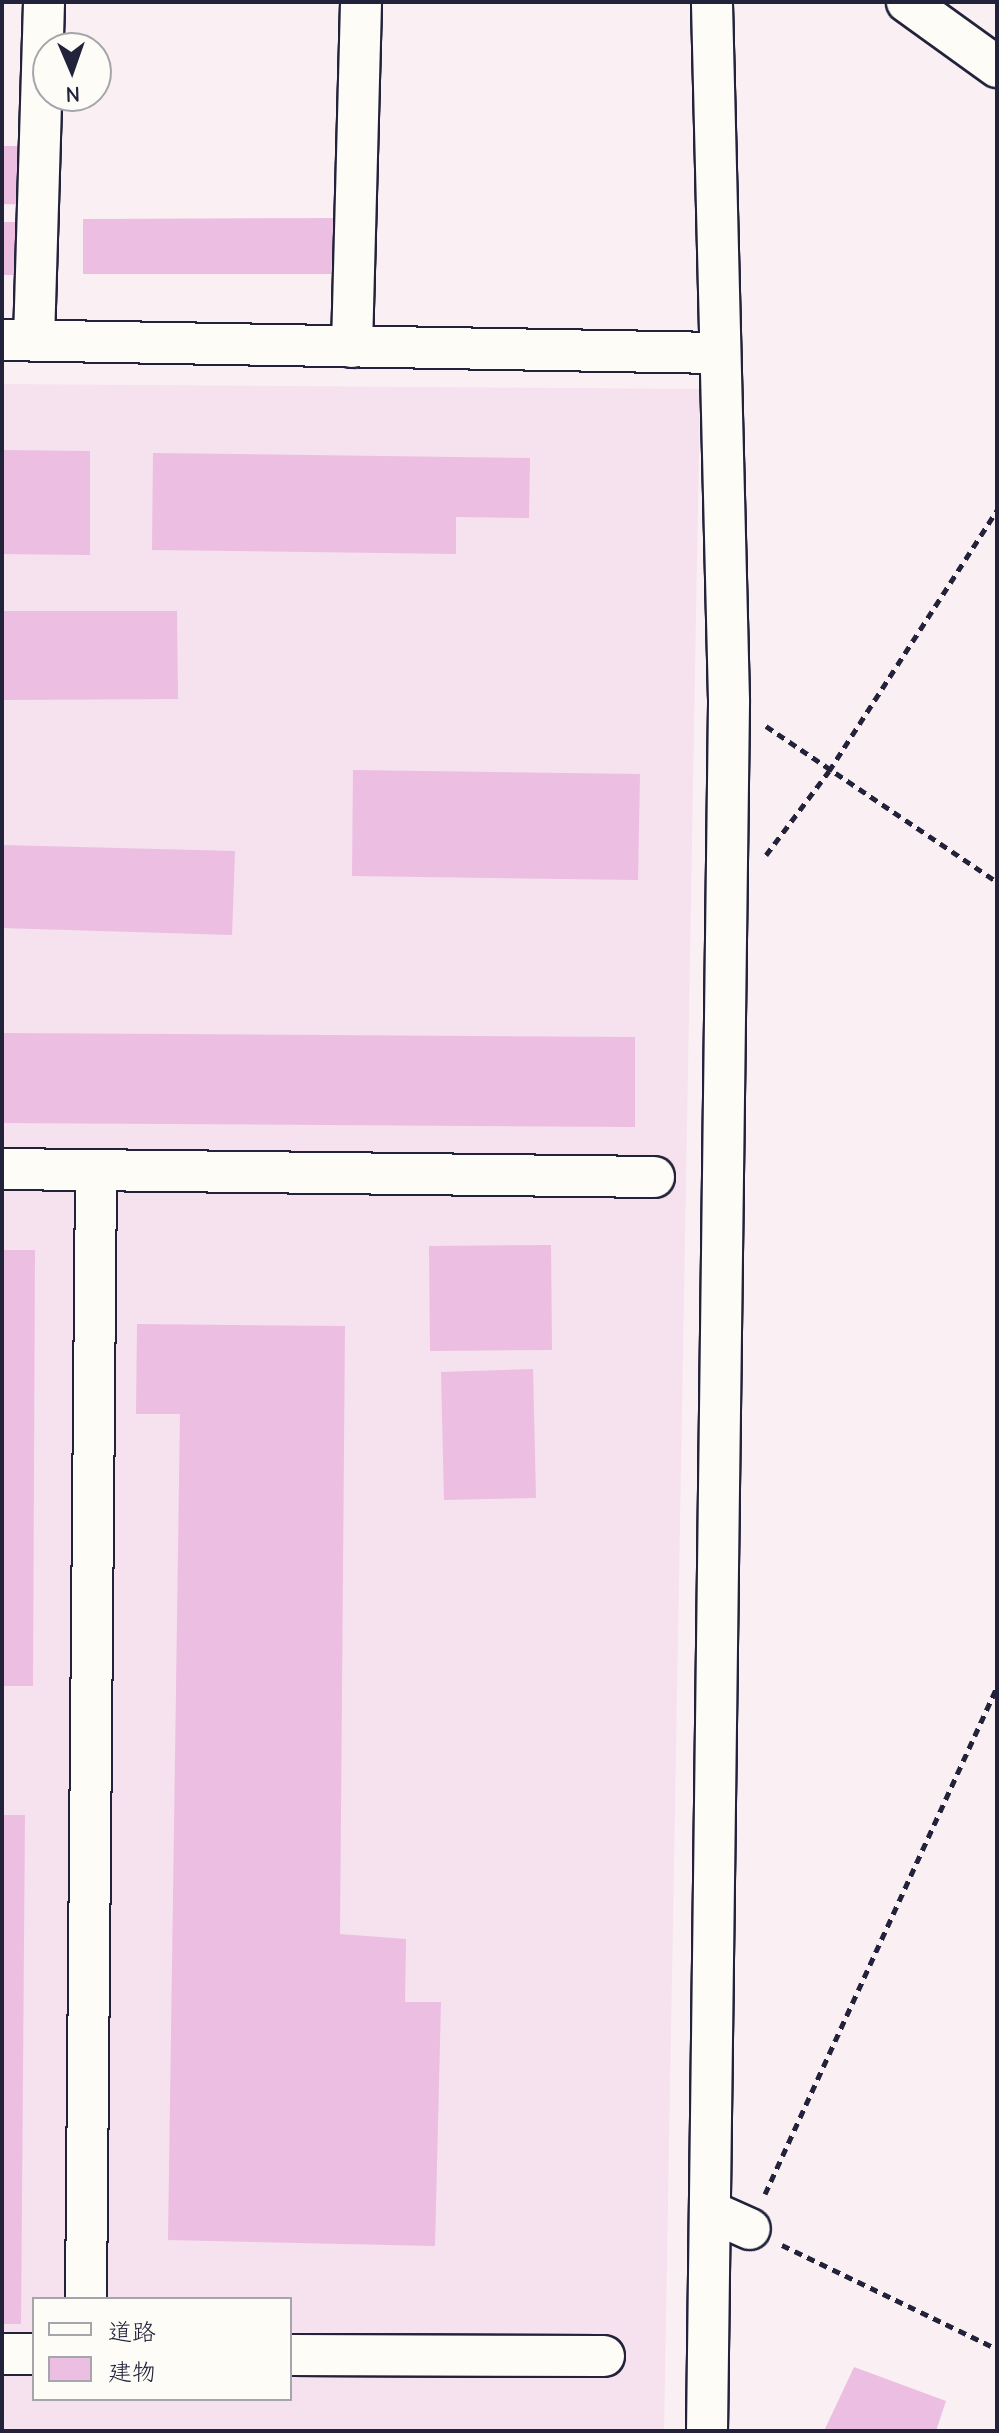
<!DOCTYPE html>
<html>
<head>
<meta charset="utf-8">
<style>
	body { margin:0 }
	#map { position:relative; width:999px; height:2433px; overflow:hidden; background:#faf0f3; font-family:"Comic Neue","Klee One",sans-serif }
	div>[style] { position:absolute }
	.built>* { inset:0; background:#f6e1ee }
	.building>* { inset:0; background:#ecbee1 }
	.path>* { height:5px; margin-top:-2.5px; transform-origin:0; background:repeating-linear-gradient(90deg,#22223b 0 8px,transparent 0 14px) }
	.roads { filter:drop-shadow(2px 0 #22223b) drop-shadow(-2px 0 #22223b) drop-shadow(0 2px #22223b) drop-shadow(0 -2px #22223b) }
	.minor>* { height:40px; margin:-20px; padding:0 20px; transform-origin:20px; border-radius:20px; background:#fdfcf7 }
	span { translate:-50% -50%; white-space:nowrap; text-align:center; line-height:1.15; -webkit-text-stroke:6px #fdfcf7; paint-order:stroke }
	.frame { position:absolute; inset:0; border:4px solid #22223b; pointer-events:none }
	.legend { position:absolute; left:32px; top:2297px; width:260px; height:104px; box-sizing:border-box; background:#fdfcf7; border:2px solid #a5a5ac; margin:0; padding:10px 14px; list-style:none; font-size:24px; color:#22223b }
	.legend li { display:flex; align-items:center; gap:16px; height:40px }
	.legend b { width:40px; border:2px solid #a5a5ac }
	.north { position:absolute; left:32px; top:32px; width:80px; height:80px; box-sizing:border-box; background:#fdfcf7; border:2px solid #a5a5ac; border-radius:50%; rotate:178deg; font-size:22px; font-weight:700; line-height:32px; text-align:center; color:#22223b }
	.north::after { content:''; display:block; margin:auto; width:28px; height:36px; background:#22223b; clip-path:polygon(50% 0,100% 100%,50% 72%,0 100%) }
</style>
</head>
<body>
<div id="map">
	<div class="built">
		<div style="clip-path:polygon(evenodd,2px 384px,700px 389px,664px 2431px,2px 2431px,2px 384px,34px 2299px,290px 2299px,290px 2399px,34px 2399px,34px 2299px)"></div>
	</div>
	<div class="building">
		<div style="clip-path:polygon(2px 146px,35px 146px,35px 205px,2px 204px)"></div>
		<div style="clip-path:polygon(346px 218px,346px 274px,83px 274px,83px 219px)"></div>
		<div style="clip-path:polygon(2px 222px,31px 222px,30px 275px,2px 275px)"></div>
		<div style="clip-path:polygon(2px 450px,90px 451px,90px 555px,2px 554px)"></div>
		<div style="clip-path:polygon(153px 453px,530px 458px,529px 518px,456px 517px,456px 554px,152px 550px)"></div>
		<div style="clip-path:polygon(2px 611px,177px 611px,178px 699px,2px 700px)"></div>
		<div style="clip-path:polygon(353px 770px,640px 774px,638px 880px,352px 876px)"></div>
		<div style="clip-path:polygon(2px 845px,235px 851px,232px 935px,2px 928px)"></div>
		<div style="clip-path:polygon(2px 1033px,635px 1037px,635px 1127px,2px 1123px)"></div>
		<div style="clip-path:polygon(551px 1245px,552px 1350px,430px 1351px,429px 1246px)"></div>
		<div style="clip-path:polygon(2px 1250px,35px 1250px,33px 1686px,2px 1686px)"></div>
		<div style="clip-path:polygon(137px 1324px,345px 1326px,340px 1934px,406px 1939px,405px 2002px,441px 2002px,435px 2246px,168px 2240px,180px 1414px,136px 1414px)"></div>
		<div style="clip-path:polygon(533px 1369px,536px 1498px,444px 1500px,441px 1372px)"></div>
		<div style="clip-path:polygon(2px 1815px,25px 1815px,21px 2324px,2px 2324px)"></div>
		<div style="clip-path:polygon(854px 2367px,946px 2401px,936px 2431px,824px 2431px)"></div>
	</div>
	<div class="path">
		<div style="left:766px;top:726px;width:279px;rotate:34deg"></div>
		<div style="left:766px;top:855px;width:105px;rotate:-53.1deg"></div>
		<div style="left:829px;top:771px;width:310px;rotate:-57.2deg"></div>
		<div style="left:765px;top:2194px;width:558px;rotate:-65.41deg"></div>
		<div style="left:782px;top:2245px;width:239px;rotate:25.8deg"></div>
	</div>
	<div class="roads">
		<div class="minor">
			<div style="left:907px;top:2px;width:111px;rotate:35.8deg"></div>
			<div style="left:2px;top:340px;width:717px;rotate:1.04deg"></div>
			<div style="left:34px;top:340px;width:338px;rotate:-88.3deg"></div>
			<div style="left:352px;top:347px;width:345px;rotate:-88.5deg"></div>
			<div style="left:2px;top:1169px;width:652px;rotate:0.7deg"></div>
			<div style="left:714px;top:2213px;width:39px;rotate:24deg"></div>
			<div style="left:86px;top:2299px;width:1128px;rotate:-89.49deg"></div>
			<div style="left:2px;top:2354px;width:32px"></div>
			<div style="left:290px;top:2355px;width:314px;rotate:0.2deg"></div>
			<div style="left:707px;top:2431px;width:1731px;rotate:-89.27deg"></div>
			<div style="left:729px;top:700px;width:698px;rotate:-91.4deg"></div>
		</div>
	</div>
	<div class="frame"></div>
	<ul class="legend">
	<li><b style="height:10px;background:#fdfcf7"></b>道路</li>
	<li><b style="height:22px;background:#ecbee1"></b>建物</li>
	</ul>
	<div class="north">N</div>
</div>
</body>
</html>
